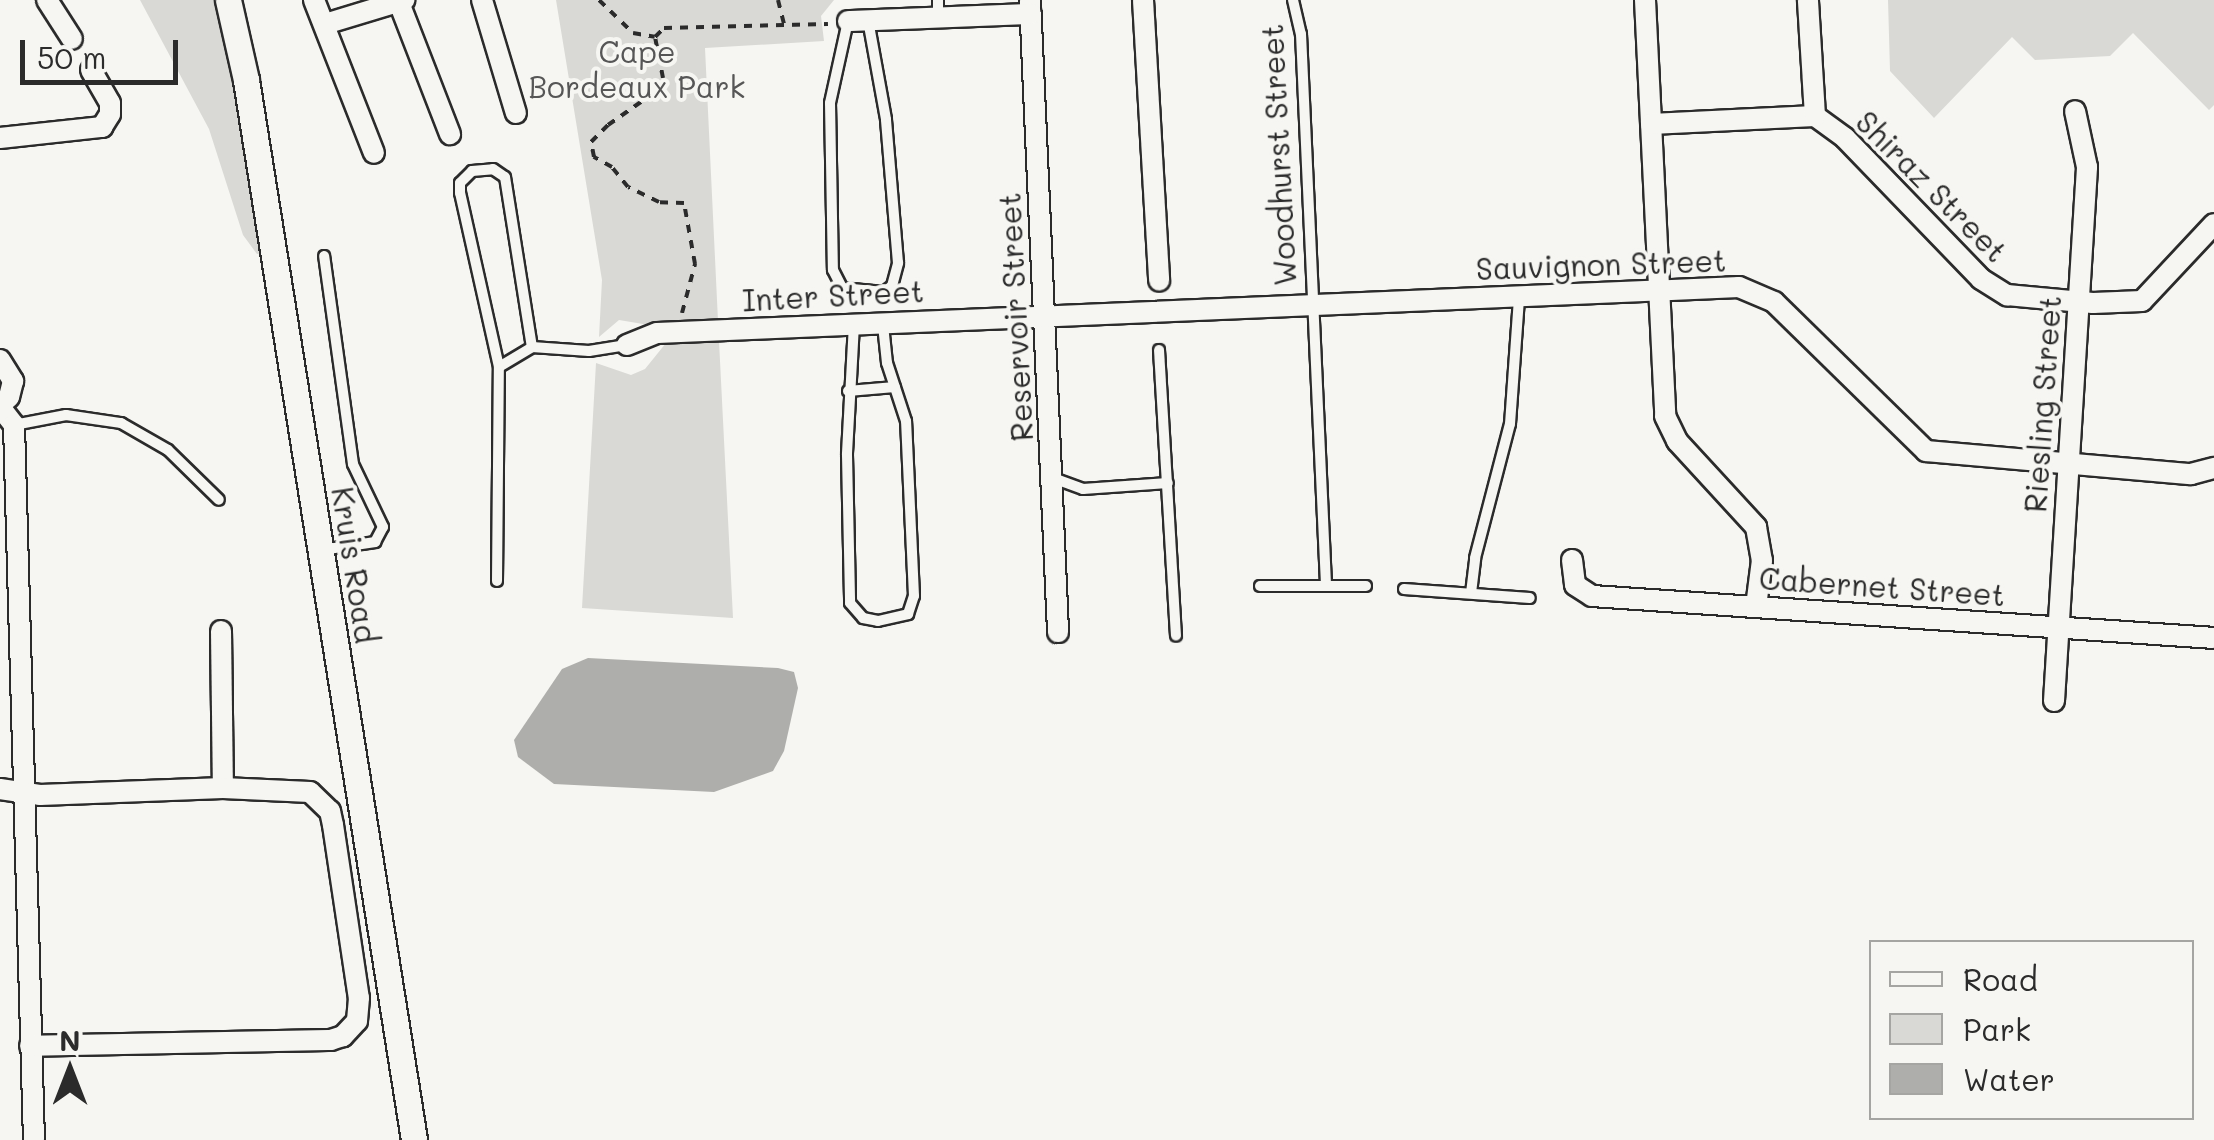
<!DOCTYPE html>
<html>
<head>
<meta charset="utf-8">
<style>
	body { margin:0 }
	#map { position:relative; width:2214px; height:1140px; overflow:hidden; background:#f6f6f2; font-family:Mali,sans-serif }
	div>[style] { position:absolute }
	.green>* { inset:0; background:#d9d9d5 }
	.water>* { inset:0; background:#aeaeab }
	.path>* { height:4px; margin-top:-2px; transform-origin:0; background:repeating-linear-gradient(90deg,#2b2b2b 0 8px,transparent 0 16px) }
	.roads { filter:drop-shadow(2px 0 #2b2b2b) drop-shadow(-2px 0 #2b2b2b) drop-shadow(0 2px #2b2b2b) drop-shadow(0 -2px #2b2b2b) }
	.service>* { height:10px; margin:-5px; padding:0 5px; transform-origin:5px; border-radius:5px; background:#f6f6f2 }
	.minor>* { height:20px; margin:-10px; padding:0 10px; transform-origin:10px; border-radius:10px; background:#f6f6f2 }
	.tertiary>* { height:25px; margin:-12.5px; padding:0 12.5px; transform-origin:12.5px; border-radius:12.5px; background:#f6f6f2 }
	span { translate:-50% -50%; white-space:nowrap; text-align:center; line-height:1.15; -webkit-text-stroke:8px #f6f6f2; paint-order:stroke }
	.park-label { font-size:30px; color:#565656 }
	.street-label { font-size:30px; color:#2b2b2b }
	.legend { position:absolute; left:1869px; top:940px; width:325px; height:180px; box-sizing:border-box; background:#f6f6f2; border:2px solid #a5a5a2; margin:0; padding:12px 18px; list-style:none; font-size:30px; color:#2b2b2b }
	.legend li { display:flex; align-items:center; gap:20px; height:50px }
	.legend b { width:50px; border:2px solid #a5a5a2 }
	.north { position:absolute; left:20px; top:1020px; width:100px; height:100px; -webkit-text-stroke:8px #f6f6f2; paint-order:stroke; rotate:0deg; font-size:28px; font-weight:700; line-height:40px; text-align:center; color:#2b2b2b }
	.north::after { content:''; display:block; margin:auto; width:35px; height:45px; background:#2b2b2b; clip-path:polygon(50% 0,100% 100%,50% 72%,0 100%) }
	.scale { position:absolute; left:20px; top:40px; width:158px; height:45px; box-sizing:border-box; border:5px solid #2b2b2b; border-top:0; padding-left:12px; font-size:30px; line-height:35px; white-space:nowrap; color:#2b2b2b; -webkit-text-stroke:8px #f6f6f2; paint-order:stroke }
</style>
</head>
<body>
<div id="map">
	<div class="green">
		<div style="clip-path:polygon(140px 0,219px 0,262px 253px,257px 254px,243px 235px,209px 129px)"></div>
		<div style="clip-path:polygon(556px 0,834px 0,821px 16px,824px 41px,705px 48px,718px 321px,643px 324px,619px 320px,599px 337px,602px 280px)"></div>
		<div style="clip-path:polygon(2214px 0,2214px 105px,2209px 110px,2133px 33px,2110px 56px,2035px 60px,2012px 37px,1934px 118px,1890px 71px,1888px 0)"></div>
		<div style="clip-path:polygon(719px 341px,733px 618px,582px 608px,596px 363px,631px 375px,645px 369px,666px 343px)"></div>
	</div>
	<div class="water">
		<div style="clip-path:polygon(588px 658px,778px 668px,794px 672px,798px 688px,784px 751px,773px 771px,714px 792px,554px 784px,518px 757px,514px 740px,562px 669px)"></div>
	</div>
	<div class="path">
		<div style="left:599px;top:0;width:47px;rotate:44.1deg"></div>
		<div style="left:633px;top:33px;width:22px;rotate:10deg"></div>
		<div style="left:778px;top:0;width:25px;rotate:76deg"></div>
		<div style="left:682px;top:313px;width:51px;rotate:-75.1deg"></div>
		<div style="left:695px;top:264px;width:62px;rotate:-100.2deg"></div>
		<div style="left:684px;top:203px;width:25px;rotate:-178deg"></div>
		<div style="left:659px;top:202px;width:34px;rotate:-154deg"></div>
		<div style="left:628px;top:187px;width:26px;rotate:-129deg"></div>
		<div style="left:612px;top:167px;width:21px;rotate:-151deg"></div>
		<div style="left:594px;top:157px;width:15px;rotate:-101deg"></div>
		<div style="left:591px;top:142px;width:24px;rotate:-45deg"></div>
		<div style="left:608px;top:125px;width:61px;rotate:-35deg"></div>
		<div style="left:658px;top:90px;width:13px;rotate:-67deg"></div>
		<div style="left:663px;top:78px;width:42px;rotate:-101deg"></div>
		<div style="left:655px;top:37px;width:13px;rotate:-45deg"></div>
		<div style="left:664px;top:28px;width:164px;rotate:-1.4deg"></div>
	</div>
	<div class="roads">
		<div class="service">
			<div style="left:1293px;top:0;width:35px;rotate:77deg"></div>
			<div style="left:1301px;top:34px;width:552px;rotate:87.4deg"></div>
			<div style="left:938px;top:17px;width:17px;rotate:-90deg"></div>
			<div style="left:848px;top:21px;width:84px;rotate:102.4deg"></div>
			<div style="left:830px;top:103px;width:167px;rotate:89deg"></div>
			<div style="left:833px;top:270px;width:20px;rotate:63deg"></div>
			<div style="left:842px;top:288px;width:42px;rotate:5.4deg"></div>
			<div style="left:884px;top:292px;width:10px;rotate:-37deg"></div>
			<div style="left:892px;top:286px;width:24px;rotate:-75deg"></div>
			<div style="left:898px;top:263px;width:144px;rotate:-94.8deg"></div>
			<div style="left:886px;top:119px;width:101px;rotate:-100.3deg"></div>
			<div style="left:854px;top:324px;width:131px;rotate:93.1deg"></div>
			<div style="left:847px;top:455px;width:148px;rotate:88.8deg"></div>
			<div style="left:850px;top:603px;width:20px;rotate:49deg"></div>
			<div style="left:863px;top:618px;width:15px;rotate:11deg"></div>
			<div style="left:878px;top:621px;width:31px;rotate:-13deg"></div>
			<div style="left:908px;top:614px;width:19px;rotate:-72deg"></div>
			<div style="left:914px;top:596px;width:175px;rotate:-92.6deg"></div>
			<div style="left:906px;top:421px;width:61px;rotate:-108.1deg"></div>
			<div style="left:887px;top:363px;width:39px;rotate:-96deg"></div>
			<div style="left:1159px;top:350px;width:286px;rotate:86.6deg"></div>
			<div style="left:499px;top:367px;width:39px;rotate:-31deg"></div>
			<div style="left:532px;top:347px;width:57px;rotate:4deg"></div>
			<div style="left:589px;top:351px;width:38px;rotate:-9deg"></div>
			<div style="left:848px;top:391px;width:47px;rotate:-4.9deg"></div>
			<div style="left:14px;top:425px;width:53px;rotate:-10.9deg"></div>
			<div style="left:66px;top:415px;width:56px;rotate:8.3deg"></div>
			<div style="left:121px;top:423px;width:54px;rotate:29.9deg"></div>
			<div style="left:168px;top:450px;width:71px;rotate:44.4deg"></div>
			<div style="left:1053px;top:478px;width:32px;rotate:20deg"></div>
			<div style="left:1083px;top:489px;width:85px;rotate:-4deg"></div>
			<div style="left:321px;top:550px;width:55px;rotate:-8.4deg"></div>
			<div style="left:375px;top:542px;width:17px;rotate:-62deg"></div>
			<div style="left:383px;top:527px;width:70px;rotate:-115.5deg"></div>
			<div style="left:353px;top:464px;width:210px;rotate:-97.9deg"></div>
			<div style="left:497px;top:581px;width:214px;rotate:-89.5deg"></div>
			<div style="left:499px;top:367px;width:178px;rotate:-102.6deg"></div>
			<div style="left:460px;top:193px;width:10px;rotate:-90deg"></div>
			<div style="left:460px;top:183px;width:17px;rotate:-45deg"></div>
			<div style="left:472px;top:171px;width:21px;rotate:-5deg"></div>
			<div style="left:493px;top:169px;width:14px;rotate:34deg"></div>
			<div style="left:505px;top:177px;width:172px;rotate:81deg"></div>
			<div style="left:1260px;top:586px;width:106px"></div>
			<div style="left:1404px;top:589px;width:126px;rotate:4.1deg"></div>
			<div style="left:1471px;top:593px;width:35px;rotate:-83deg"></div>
			<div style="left:1475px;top:558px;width:138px;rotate:-75.4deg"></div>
			<div style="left:1510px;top:424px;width:127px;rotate:-85.9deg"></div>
		</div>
		<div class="minor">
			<div style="left:47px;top:0;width:46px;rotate:57.3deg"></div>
			<div style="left:314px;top:0;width:164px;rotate:68.6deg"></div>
			<div style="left:398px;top:0;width:144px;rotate:68.8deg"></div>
			<div style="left:482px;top:0;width:118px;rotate:73.3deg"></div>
			<div style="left:1030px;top:0;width:633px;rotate:87.46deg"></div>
			<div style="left:1143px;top:0;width:281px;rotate:86.7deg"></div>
			<div style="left:1645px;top:0;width:416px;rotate:87.2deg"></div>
			<div style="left:1665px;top:416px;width:28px;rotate:64deg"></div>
			<div style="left:1677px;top:441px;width:117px;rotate:47.4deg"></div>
			<div style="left:1756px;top:527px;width:34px;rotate:80deg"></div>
			<div style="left:1762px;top:560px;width:47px;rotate:97.3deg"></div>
			<div style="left:848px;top:21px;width:183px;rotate:-2.2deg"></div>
			<div style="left:325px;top:24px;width:83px;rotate:-16.9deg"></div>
			<div style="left:1815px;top:116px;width:37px;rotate:36deg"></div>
			<div style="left:1845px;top:138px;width:196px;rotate:46deg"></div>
			<div style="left:1981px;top:279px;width:31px;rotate:32deg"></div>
			<div style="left:2007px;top:295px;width:86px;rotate:5.3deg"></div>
			<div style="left:2093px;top:303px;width:49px;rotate:-2.3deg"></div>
			<div style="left:2142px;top:301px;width:105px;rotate:-46.9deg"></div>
			<div style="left:1651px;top:124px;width:164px;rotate:-2.8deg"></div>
			<div style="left:1815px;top:116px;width:116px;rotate:-93.5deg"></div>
			<div style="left:0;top:138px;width:103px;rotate:-6.2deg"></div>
			<div style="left:102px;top:127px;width:15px;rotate:-58deg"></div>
			<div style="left:110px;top:114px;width:11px;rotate:-90deg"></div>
			<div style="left:110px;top:103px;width:38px;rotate:-120deg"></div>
			<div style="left:627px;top:345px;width:32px;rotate:-22deg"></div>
			<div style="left:657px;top:333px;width:1083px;rotate:-2.43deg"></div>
			<div style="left:1739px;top:287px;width:38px;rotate:23deg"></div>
			<div style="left:1774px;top:302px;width:213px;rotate:44.4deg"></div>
			<div style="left:1926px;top:451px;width:266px;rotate:5deg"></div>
			<div style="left:2191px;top:474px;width:24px;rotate:-15deg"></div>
			<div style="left:0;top:360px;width:25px;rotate:58deg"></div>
			<div style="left:13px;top:381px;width:16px;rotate:104deg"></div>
			<div style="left:9px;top:397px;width:12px;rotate:138deg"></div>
			<div style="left:0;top:407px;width:23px;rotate:52deg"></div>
			<div style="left:14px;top:425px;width:715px;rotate:88.4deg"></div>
			<div style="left:1572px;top:560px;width:25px;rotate:83deg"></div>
			<div style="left:1575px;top:585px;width:20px;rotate:33deg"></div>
			<div style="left:1592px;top:596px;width:623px;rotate:3.86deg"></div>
			<div style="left:221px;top:631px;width:157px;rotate:89.3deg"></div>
			<div style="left:2054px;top:701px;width:535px;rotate:-86.46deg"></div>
			<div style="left:2087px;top:167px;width:57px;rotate:-102.1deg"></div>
			<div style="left:0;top:789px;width:40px;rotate:8.5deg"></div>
			<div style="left:40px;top:795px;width:183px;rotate:-2.2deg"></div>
			<div style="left:223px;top:788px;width:87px;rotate:2.6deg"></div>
			<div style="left:310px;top:792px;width:28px;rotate:44deg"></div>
			<div style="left:330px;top:811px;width:14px;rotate:78deg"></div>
			<div style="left:333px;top:825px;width:175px;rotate:81.5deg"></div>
			<div style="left:359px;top:998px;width:23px;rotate:95deg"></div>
			<div style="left:357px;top:1021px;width:21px;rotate:133deg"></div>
			<div style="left:343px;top:1036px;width:13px;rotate:162deg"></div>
			<div style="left:331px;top:1040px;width:301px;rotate:178.9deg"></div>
		</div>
		<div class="tertiary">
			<div style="left:228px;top:0;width:82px;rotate:77.3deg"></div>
			<div style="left:246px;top:80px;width:1073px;rotate:80.99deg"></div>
		</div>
	</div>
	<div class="park-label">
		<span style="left:637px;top:68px">Cape<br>Bordeaux Park</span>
	</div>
	<div class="street-label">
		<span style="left:1278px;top:155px;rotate:-93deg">Woodhurst Street</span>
		<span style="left:1932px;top:186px;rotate:45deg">Shiraz Street</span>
		<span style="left:1601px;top:264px;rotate:-2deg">Sauvignon Street</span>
		<span style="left:833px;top:295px;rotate:-3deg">Inter Street</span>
		<span style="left:1015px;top:317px;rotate:-93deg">Reservoir Street</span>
		<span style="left:2042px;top:404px;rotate:-86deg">Riesling Street</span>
		<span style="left:355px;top:565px;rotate:81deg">Kruis Road</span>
		<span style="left:1882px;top:586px;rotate:4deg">Cabernet Street</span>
	</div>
	<ul class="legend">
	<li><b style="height:12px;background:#f6f6f2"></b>Road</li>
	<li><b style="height:28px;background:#d9d9d5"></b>Park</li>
	<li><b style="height:28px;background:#aeaeab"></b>Water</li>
	</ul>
	<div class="north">N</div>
	<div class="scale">50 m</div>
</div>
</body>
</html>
